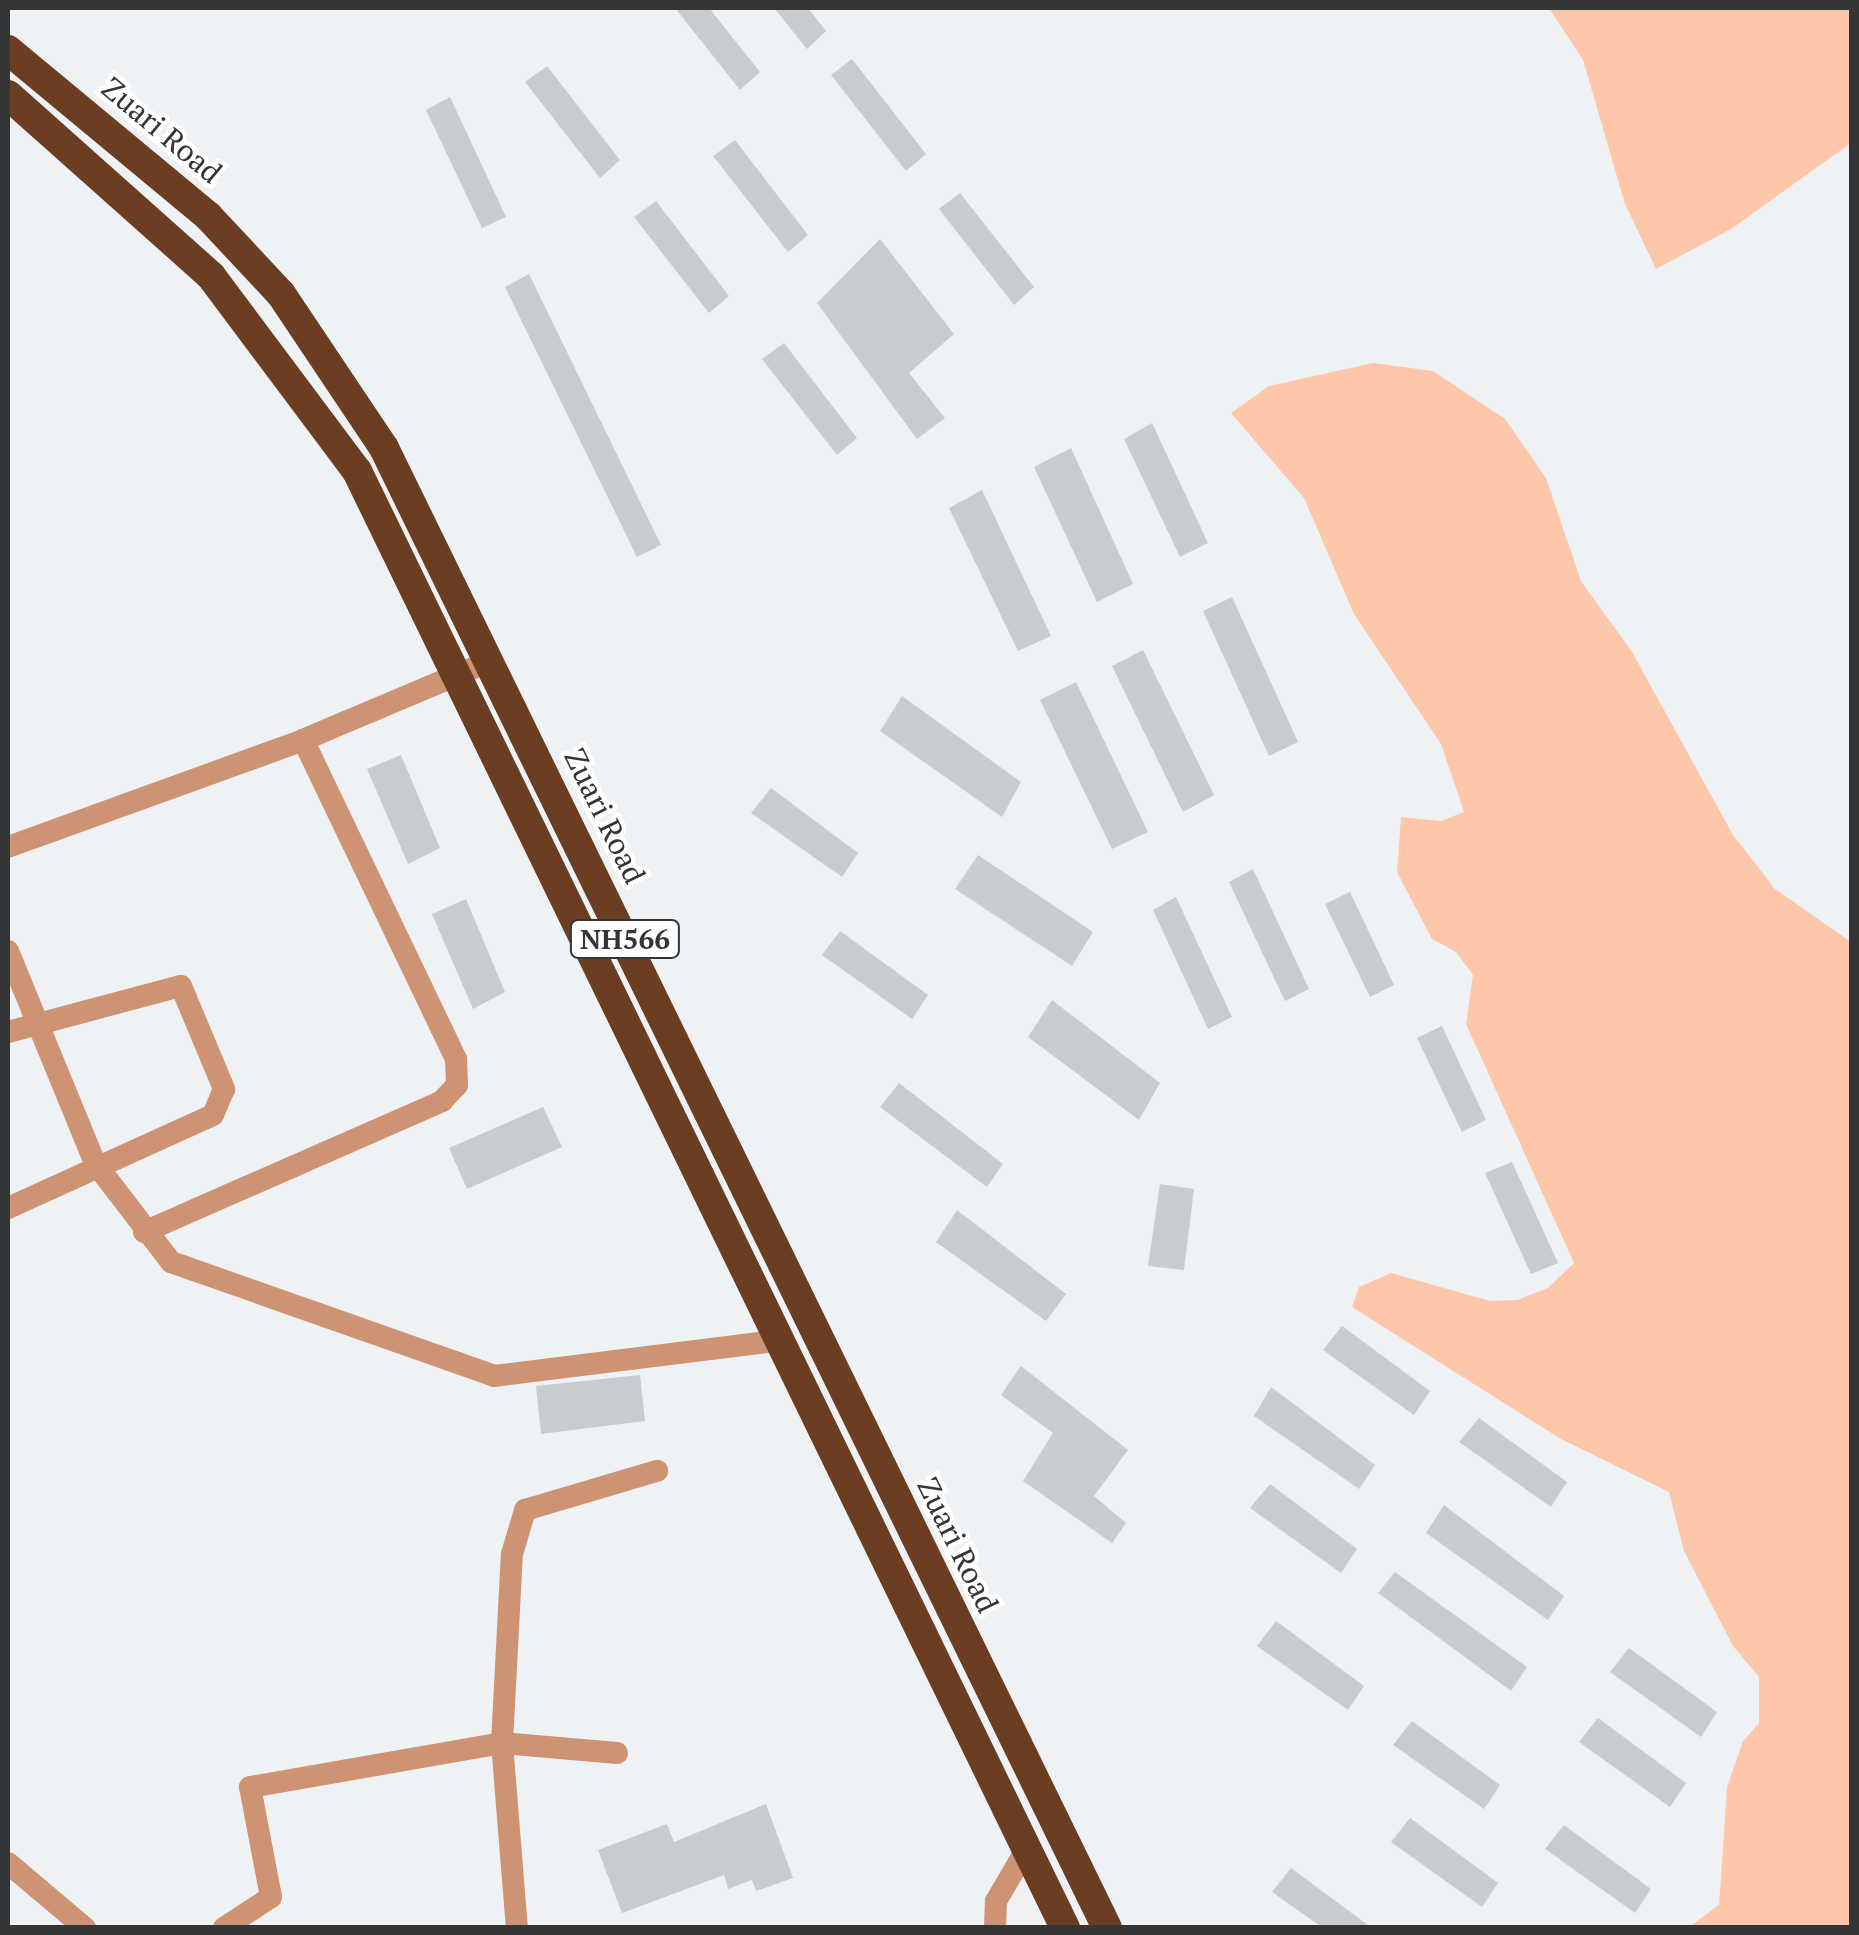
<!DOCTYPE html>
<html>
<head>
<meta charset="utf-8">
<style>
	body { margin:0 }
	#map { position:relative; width:1859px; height:1935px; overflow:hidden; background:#eef2f4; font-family:"PT Serif",serif }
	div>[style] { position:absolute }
	.green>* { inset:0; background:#fec7a9 }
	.building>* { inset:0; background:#c9ccce }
	.street>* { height:22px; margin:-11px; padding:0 11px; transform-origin:11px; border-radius:11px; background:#ce9372 }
	.highway>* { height:30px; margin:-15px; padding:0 15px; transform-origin:15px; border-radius:15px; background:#6b3e22 }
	span { translate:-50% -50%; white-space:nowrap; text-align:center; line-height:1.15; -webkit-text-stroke:9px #fff; paint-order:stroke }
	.shield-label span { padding:2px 8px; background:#fff; border:2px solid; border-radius:8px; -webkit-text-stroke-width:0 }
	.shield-label { font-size:28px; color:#343536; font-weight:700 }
	.street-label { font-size:30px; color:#343536 }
	.frame { position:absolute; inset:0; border:10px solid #343536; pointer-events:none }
</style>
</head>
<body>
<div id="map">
	<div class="green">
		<div style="clip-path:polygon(1549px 8px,1851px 8px,1851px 143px,1731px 229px,1656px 269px,1625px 204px,1583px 60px)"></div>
		<div style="clip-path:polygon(1373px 363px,1433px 371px,1505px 419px,1546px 478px,1581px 581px,1632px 652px,1733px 835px,1775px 889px,1851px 942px,1851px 1927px,1689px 1927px,1719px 1905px,1727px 1787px,1743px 1741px,1759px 1723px,1759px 1677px,1733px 1646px,1684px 1551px,1669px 1492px,1561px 1439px,1352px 1307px,1359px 1287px,1391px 1273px,1490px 1301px,1517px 1300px,1548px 1288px,1574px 1263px,1466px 1024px,1473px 975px,1456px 952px,1432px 939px,1397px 872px,1401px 817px,1441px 821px,1464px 812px,1441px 744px,1354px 614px,1304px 498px,1231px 413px,1269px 386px)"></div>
	</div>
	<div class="building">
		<div style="clip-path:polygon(675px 8px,709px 8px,760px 72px,740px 90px)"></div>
		<div style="clip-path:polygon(774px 8px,808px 8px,826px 31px,807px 49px)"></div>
		<div style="clip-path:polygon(852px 59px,926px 154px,906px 171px,831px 75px)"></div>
		<div style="clip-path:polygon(547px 66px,620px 160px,600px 178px,525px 82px)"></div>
		<div style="clip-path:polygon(450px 97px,506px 217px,482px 228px,426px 110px)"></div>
		<div style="clip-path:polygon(735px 140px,808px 235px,788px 252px,713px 156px)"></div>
		<div style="clip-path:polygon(960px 193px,1034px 287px,1014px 305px,939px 209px)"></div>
		<div style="clip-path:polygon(656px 201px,729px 296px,709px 313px,634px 217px)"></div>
		<div style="clip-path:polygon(880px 239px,954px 334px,909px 373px,945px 418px,917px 439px,817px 303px)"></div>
		<div style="clip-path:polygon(529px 274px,661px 545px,637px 557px,505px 287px)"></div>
		<div style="clip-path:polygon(784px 343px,857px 438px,837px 455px,762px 359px)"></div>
		<div style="clip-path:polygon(1152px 423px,1208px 543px,1180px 557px,1124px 439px)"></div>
		<div style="clip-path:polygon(1071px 448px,1133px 584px,1097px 602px,1034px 467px)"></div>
		<div style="clip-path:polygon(982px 490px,1051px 636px,1018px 651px,949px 508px)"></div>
		<div style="clip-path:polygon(1232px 597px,1298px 742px,1269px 756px,1203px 611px)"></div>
		<div style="clip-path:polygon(1143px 650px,1214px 795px,1183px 812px,1112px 666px)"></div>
		<div style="clip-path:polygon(1076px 682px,1148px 832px,1112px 849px,1040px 700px)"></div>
		<div style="clip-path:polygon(902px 696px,1021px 782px,1002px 817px,880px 731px)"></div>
		<div style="clip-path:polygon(401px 755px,440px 848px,408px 864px,367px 769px)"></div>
		<div style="clip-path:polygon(771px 788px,858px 853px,842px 877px,751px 813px)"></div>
		<div style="clip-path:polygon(978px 855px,1093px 932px,1072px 966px,955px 889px)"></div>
		<div style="clip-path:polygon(1253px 869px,1309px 989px,1285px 1001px,1229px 882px)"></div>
		<div style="clip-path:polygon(1350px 892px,1394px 985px,1370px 997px,1325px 904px)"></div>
		<div style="clip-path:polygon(1176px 897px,1232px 1017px,1208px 1029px,1153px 910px)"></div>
		<div style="clip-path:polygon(466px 899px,505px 992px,473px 1009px,432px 914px)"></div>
		<div style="clip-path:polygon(840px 931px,928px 995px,912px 1019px,822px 955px)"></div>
		<div style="clip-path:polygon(1052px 1000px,1160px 1083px,1139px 1120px,1028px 1037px)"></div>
		<div style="clip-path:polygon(1442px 1026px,1486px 1120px,1462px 1132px,1417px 1038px)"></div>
		<div style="clip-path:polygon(899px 1083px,1003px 1164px,987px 1187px,880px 1107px)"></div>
		<div style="clip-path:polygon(543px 1107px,562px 1147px,467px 1189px,449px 1148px)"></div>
		<div style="clip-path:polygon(1512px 1162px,1558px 1263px,1531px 1274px,1485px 1173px)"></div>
		<div style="clip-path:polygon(1160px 1184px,1194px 1189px,1184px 1270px,1148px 1266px)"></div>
		<div style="clip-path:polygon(957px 1210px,1066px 1294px,1046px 1321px,936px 1242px)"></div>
		<div style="clip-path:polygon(1342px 1326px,1430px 1391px,1414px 1415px,1323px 1350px)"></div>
		<div style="clip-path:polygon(1021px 1366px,1128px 1450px,1094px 1496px,1126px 1523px,1112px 1543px,1023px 1481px,1053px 1433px,1001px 1395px)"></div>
		<div style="clip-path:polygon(640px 1375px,645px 1421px,541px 1434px,536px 1386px)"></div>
		<div style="clip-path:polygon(1271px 1387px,1375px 1465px,1359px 1489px,1254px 1416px)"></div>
		<div style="clip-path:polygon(1479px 1418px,1567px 1482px,1551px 1507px,1459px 1442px)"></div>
		<div style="clip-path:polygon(1270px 1484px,1357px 1549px,1341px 1573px,1250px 1508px)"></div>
		<div style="clip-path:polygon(1444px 1505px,1564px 1596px,1548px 1620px,1426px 1533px)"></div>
		<div style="clip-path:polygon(1395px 1572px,1527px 1667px,1511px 1691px,1378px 1593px)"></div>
		<div style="clip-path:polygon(1276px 1621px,1364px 1686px,1348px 1710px,1257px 1646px)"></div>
		<div style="clip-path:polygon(1629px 1648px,1717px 1712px,1701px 1737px,1610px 1672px)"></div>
		<div style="clip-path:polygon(1598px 1718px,1686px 1783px,1670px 1807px,1579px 1742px)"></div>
		<div style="clip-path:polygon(1412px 1721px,1500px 1785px,1484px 1809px,1393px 1745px)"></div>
		<div style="clip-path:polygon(766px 1804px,793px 1878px,756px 1891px,752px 1880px,728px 1889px,724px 1875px,622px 1913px,598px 1850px,667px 1824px,674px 1842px)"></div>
		<div style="clip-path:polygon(1410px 1818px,1498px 1883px,1482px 1907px,1391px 1842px)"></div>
		<div style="clip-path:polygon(1564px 1825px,1651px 1889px,1635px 1913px,1545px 1849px)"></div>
		<div style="clip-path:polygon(1291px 1868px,1372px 1928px,1323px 1928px,1272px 1892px)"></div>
	</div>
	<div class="street">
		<div style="left:8px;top:847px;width:314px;rotate:-19.9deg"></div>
		<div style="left:303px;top:740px;width:203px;rotate:-22.9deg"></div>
		<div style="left:8px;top:951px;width:229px;rotate:67.7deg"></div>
		<div style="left:95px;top:1163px;width:125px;rotate:52.5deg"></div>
		<div style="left:171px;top:1262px;width:343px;rotate:19.4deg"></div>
		<div style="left:494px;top:1376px;width:284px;rotate:-7.1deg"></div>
		<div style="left:8px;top:1032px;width:179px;rotate:-14.9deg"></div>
		<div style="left:181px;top:986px;width:112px;rotate:67.3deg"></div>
		<div style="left:224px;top:1089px;width:28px;rotate:113deg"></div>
		<div style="left:213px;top:1115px;width:225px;rotate:155.6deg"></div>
		<div style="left:144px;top:1232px;width:326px;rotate:-23.7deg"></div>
		<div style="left:442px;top:1101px;width:22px;rotate:-47deg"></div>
		<div style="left:457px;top:1085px;width:26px;rotate:-92deg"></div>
		<div style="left:456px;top:1059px;width:354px;rotate:-115.6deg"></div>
		<div style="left:617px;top:1753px;width:115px;rotate:-175deg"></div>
		<div style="left:502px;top:1743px;width:189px;rotate:-87deg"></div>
		<div style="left:512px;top:1554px;width:46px;rotate:-73.5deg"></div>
		<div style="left:525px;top:1510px;width:138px;rotate:-16.5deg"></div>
		<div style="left:8px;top:1863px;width:101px;rotate:40.2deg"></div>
		<div style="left:224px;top:1928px;width:56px;rotate:-33.4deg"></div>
		<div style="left:271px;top:1897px;width:112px;rotate:-100.8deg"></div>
		<div style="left:250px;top:1787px;width:256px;rotate:-9.9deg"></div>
		<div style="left:502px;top:1743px;width:186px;rotate:85.4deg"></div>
		<div style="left:995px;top:1928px;width:27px;rotate:-88deg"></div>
		<div style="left:996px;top:1901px;width:59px;rotate:-59.5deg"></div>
	</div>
	<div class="highway">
		<div style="left:8px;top:50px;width:260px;rotate:39.7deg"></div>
		<div style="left:208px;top:216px;width:107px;rotate:46.9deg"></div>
		<div style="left:281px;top:294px;width:185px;rotate:56.2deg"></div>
		<div style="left:384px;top:448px;width:1647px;rotate:63.96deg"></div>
		<div style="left:8px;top:95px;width:272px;rotate:41.7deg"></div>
		<div style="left:211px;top:276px;width:244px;rotate:53.2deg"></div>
		<div style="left:357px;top:471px;width:1620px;rotate:64.08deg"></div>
	</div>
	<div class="shield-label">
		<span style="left:625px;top:939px">NH566</span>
	</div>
	<div class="street-label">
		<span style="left:162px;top:130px;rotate:40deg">Zuari Road</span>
		<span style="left:605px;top:816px;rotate:64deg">Zuari Road</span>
		<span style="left:958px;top:1545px;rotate:64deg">Zuari Road</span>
	</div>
	<div class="frame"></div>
</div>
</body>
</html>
